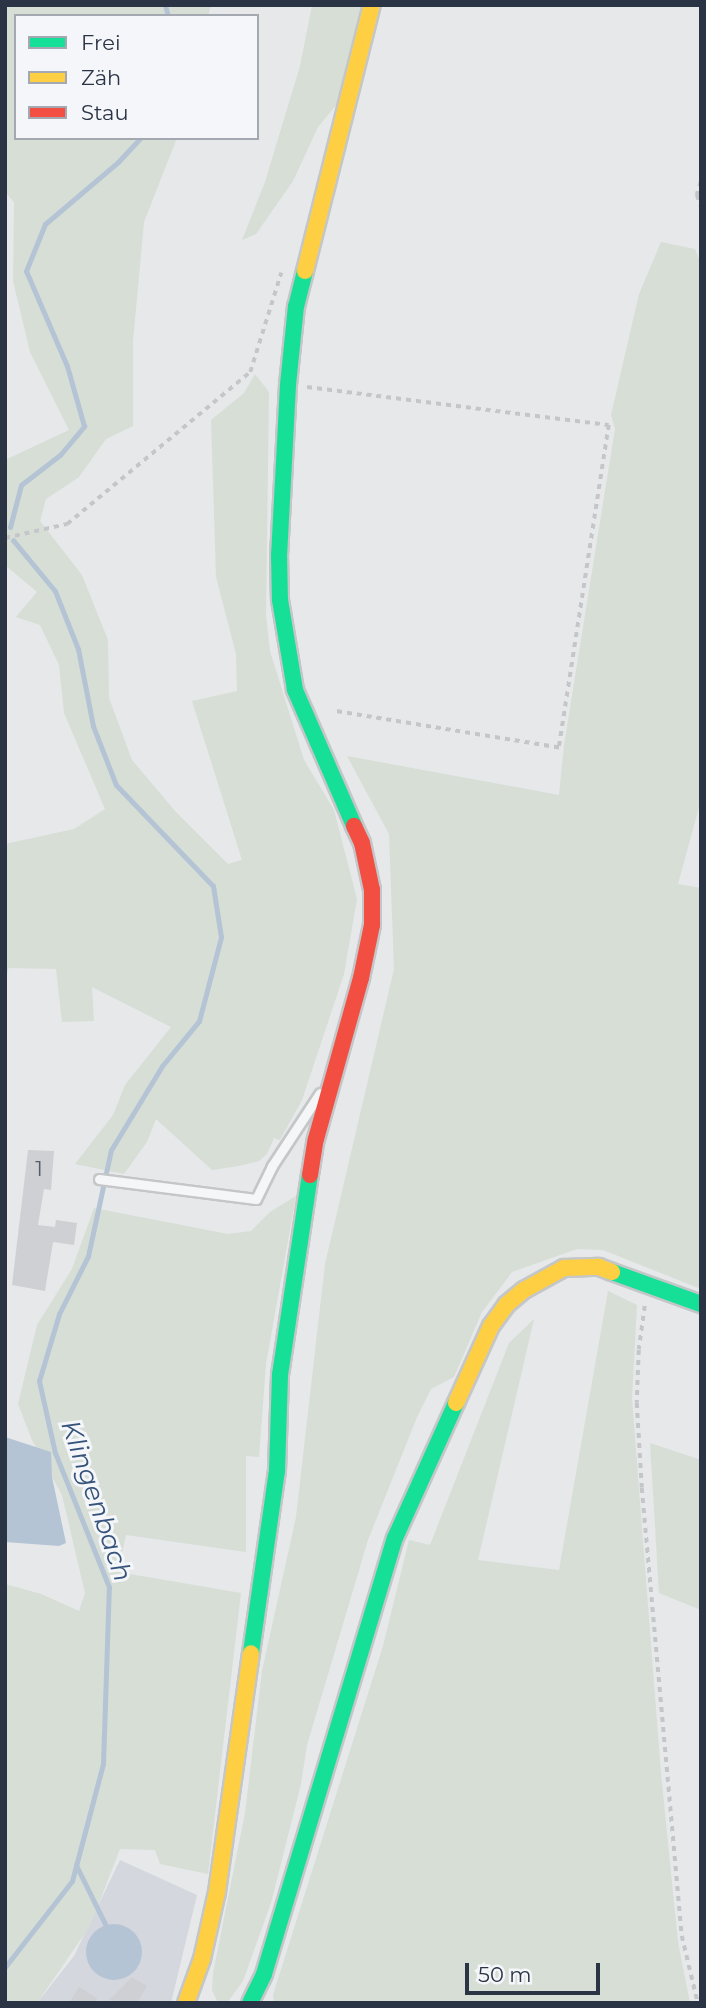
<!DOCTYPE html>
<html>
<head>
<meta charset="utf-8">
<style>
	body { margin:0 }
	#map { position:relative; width:706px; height:2008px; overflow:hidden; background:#e6e8ea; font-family:Montserrat,sans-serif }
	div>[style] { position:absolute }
	.built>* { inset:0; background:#d4d7dd }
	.green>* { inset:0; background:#d6ded6 }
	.water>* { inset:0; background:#b4c4d5 }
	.round { border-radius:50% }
	.stream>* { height:5px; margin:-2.5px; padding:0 2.5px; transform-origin:2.5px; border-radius:2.5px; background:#b4c4d5 }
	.building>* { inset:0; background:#ced0d3 }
	.path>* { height:3.5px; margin-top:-1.75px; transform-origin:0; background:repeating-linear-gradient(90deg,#c5c6ca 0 5px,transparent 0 10px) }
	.roads { filter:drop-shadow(2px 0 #c4c6c8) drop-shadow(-2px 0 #c4c6c8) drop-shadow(0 2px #c4c6c8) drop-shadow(0 -2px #c4c6c8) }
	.lane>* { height:9px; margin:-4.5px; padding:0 4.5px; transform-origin:4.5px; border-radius:4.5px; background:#f5f6f7 }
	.fast>* { height:16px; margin:-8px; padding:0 8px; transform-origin:8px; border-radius:8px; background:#16e098 }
	.slow>* { height:16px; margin:-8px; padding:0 8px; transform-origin:8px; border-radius:8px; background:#ffcf43 }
	.jam>* { height:16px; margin:-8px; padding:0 8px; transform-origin:8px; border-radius:8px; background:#f24e42 }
	span { translate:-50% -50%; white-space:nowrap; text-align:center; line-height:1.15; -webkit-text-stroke:6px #f4f6f9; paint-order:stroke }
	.number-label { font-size:21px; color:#545c69 }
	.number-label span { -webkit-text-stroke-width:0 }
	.water-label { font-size:26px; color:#34527a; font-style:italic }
	.frame { position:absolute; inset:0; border:7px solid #2b3445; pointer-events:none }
	.legend { position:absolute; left:14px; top:14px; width:245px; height:126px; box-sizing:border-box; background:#f4f6f9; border:2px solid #a4a8b1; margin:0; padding:9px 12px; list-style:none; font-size:21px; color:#2b3445 }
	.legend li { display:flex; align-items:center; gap:14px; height:35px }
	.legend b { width:35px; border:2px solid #a4a8b1 }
	.scale { position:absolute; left:465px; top:1963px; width:135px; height:32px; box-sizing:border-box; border:4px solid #2b3445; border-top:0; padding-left:9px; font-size:21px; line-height:24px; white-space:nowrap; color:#2b3445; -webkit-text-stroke:5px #f4f6f9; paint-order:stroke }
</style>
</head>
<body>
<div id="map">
	<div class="built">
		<div style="clip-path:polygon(120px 1860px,197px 1895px,171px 2003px,37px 2003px,74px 1956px)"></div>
	</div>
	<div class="green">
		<div style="clip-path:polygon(5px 5px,211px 5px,208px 16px,16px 16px,16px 138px,177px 138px,144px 222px,133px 341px,133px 426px,106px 439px,79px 477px,46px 499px,40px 521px,82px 575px,108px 640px,109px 698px,132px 760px,175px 811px,228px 864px,242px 860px,192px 701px,237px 691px,236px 654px,216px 577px,211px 420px,244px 393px,255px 374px,269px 392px,266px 615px,270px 651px,304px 760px,334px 810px,357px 899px,344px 974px,302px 1100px,280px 1140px,274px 1138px,267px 1154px,259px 1161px,239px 1166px,212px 1170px,156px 1119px,147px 1142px,124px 1174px,75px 1164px,113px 1115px,125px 1085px,171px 1027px,92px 987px,94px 1021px,62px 1022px,56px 969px,8px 968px,5px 986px,5px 844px,74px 829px,105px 809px,64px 713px,59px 665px,40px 625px,16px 617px,37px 592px,5px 565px,5px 460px,69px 430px,30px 352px,13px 281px,14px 202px,5px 192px)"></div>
		<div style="clip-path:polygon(312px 5px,361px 5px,337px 104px,318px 127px,293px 181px,256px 234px,242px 240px,265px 182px,300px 66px)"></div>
		<div style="clip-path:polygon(661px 242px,695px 249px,701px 264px,701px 800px,678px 884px,701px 888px,701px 1289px,603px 1250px,577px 1249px,512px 1272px,482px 1312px,454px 1377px,431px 1389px,417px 1417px,368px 1540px,307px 1745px,301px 1784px,271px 1903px,243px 1981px,227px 2003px,217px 2001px,212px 1990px,213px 1973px,245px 1813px,262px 1671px,296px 1517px,325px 1264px,394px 969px,389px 834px,347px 756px,559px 795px,564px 745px,615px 429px,611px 415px,639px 294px)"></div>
		<div style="clip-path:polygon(296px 1196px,266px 1364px,259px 1457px,246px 1456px,246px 1552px,126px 1535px,118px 1572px,241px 1593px,208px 1874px,160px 1864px,155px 1850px,120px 1849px,90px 1926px,37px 2003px,5px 2003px,5px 1584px,41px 1594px,79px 1611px,85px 1593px,62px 1495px,32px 1440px,18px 1404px,37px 1325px,72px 1269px,94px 1208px,228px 1234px,251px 1231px,270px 1212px)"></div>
		<div style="clip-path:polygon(608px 1291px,637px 1305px,632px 1399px,661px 1773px,678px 1942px,690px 2003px,274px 2003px,273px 1995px,383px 1646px,409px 1540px,430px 1545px,509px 1343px,534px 1319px,478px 1560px,559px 1570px)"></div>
		<div style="clip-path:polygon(650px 1443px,701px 1460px,701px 1610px,659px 1593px)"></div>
	</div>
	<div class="water">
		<div style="clip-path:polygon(5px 1437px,51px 1452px,52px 1477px,66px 1543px,59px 1546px,5px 1542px)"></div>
		<div class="round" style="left:86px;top:1924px;width:56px;height:56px"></div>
	</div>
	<div class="stream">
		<div style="left:165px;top:5px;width:11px;rotate:75deg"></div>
		<div style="left:10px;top:527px;width:43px;rotate:-75.3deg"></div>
		<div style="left:21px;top:485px;width:49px;rotate:-37.6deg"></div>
		<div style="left:60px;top:455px;width:38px;rotate:-50deg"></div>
		<div style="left:84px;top:426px;width:62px;rotate:-105.8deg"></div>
		<div style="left:67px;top:366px;width:103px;rotate:-113.3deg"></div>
		<div style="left:26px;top:271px;width:51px;rotate:-68deg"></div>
		<div style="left:45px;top:224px;width:96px;rotate:-40.3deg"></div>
		<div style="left:118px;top:162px;width:33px;rotate:-47deg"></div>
		<div style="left:76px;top:1865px;width:66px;rotate:63.8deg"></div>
		<div style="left:5px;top:1967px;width:109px;rotate:-52.1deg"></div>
		<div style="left:72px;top:1881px;width:121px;rotate:-75.2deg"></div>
		<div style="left:103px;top:1764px;width:177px;rotate:-88.1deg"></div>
		<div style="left:109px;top:1587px;width:144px;rotate:-111.9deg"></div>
		<div style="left:55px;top:1453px;width:74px;rotate:-102.5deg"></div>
		<div style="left:39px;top:1381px;width:70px;rotate:-73.4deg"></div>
		<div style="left:59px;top:1314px;width:65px;rotate:-63.4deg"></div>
		<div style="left:88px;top:1256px;width:108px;rotate:-77.8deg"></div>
		<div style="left:111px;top:1150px;width:98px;rotate:-58.7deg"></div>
		<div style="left:162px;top:1066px;width:58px;rotate:-50.6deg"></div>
		<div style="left:199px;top:1021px;width:87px;rotate:-75.3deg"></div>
		<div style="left:221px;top:937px;width:52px;rotate:-98.9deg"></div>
		<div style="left:213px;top:886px;width:140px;rotate:-133.8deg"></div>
		<div style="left:116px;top:785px;width:63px;rotate:-111.3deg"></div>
		<div style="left:93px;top:726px;width:78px;rotate:-101deg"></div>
		<div style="left:78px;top:649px;width:62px;rotate:-111.6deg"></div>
		<div style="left:55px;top:591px;width:66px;rotate:-129.5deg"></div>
	</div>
	<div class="building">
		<div style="clip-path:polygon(28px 1150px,54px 1151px,51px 1190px,44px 1189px,38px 1225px,55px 1227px,56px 1220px,77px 1223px,74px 1245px,53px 1242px,45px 1291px,12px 1285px)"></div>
		<div style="clip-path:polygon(132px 1977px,147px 1986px,137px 2003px,109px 2000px)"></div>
		<div style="clip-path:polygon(79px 1987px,97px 1998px,95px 2003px,69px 2003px)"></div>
	</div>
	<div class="path">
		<div style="left:701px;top:182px;width:14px;rotate:107deg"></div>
		<div style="left:697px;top:195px;width:12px;rotate:70deg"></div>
		<div style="left:307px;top:387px;width:304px;rotate:7.2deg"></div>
		<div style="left:609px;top:425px;width:327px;rotate:98.8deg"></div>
		<div style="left:559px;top:748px;width:229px;rotate:-170.7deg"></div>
		<div style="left:5px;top:538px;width:64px;rotate:-12.7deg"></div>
		<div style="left:67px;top:524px;width:238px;rotate:-39.7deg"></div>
		<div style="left:250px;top:372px;width:104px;rotate:-72.6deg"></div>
		<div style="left:645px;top:1306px;width:44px;rotate:97.8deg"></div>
		<div style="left:639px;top:1350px;width:53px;rotate:92.2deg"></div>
		<div style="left:637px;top:1403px;width:85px;rotate:86.6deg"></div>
		<div style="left:642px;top:1488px;width:450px;rotate:84.9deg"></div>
		<div style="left:682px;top:1936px;width:69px;rotate:76.6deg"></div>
	</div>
	<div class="roads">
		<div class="lane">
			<div style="left:99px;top:1179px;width:158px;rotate:7.3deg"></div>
			<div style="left:256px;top:1199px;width:37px;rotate:-64deg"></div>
			<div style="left:272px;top:1166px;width:87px;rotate:-56.7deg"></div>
		</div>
		<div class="fast">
			<div style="left:305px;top:271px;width:36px;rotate:104deg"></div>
			<div style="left:296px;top:306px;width:79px;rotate:95.8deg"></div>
			<div style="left:288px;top:385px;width:169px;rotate:93deg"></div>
			<div style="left:279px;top:554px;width:46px;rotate:88.8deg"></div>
			<div style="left:280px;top:600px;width:91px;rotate:80.5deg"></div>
			<div style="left:295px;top:690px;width:148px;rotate:66.5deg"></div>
			<div style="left:612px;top:1272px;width:95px;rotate:19.8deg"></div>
			<div style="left:251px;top:1653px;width:184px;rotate:-81.9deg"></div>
			<div style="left:277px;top:1471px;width:96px;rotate:-88.2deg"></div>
			<div style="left:280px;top:1375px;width:202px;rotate:-81.5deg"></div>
			<div style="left:250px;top:2003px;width:32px;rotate:-64deg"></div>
			<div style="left:264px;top:1974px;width:455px;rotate:-73.3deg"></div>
			<div style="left:395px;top:1538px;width:148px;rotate:-65.7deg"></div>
		</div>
		<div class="slow">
			<div style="left:305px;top:271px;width:274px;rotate:-75.9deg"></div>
			<div style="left:456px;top:1403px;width:85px;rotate:-65.6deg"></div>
			<div style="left:491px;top:1326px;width:26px;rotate:-54deg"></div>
			<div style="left:506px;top:1305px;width:23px;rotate:-40deg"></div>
			<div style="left:524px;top:1290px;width:46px;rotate:-28.8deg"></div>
			<div style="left:564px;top:1268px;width:35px;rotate:-2deg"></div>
			<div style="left:599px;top:1267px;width:14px;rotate:21deg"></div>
			<div style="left:186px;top:2003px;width:47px;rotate:-70deg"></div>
			<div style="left:202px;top:1959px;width:69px;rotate:-77.4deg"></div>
			<div style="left:217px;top:1892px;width:241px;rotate:-81.9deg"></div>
		</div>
		<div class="jam">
			<div style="left:310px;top:1175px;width:36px;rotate:-81deg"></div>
			<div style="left:316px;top:1139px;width:167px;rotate:-74.4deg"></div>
			<div style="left:361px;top:978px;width:54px;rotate:-78.3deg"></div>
			<div style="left:372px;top:925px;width:35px;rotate:-90deg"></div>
			<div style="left:372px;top:890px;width:48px;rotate:-102deg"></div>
			<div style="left:362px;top:843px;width:19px;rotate:-115deg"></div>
		</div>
	</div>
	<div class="number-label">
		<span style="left:39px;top:1169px">1</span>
	</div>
	<div class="water-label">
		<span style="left:96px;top:1501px;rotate:71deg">Klingenbach</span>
	</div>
	<div class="frame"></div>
	<ul class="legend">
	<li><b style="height:9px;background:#16e098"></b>Frei</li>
	<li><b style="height:9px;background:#ffcf43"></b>Zäh</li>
	<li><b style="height:9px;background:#f24e42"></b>Stau</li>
	</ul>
	<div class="scale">50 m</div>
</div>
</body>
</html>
